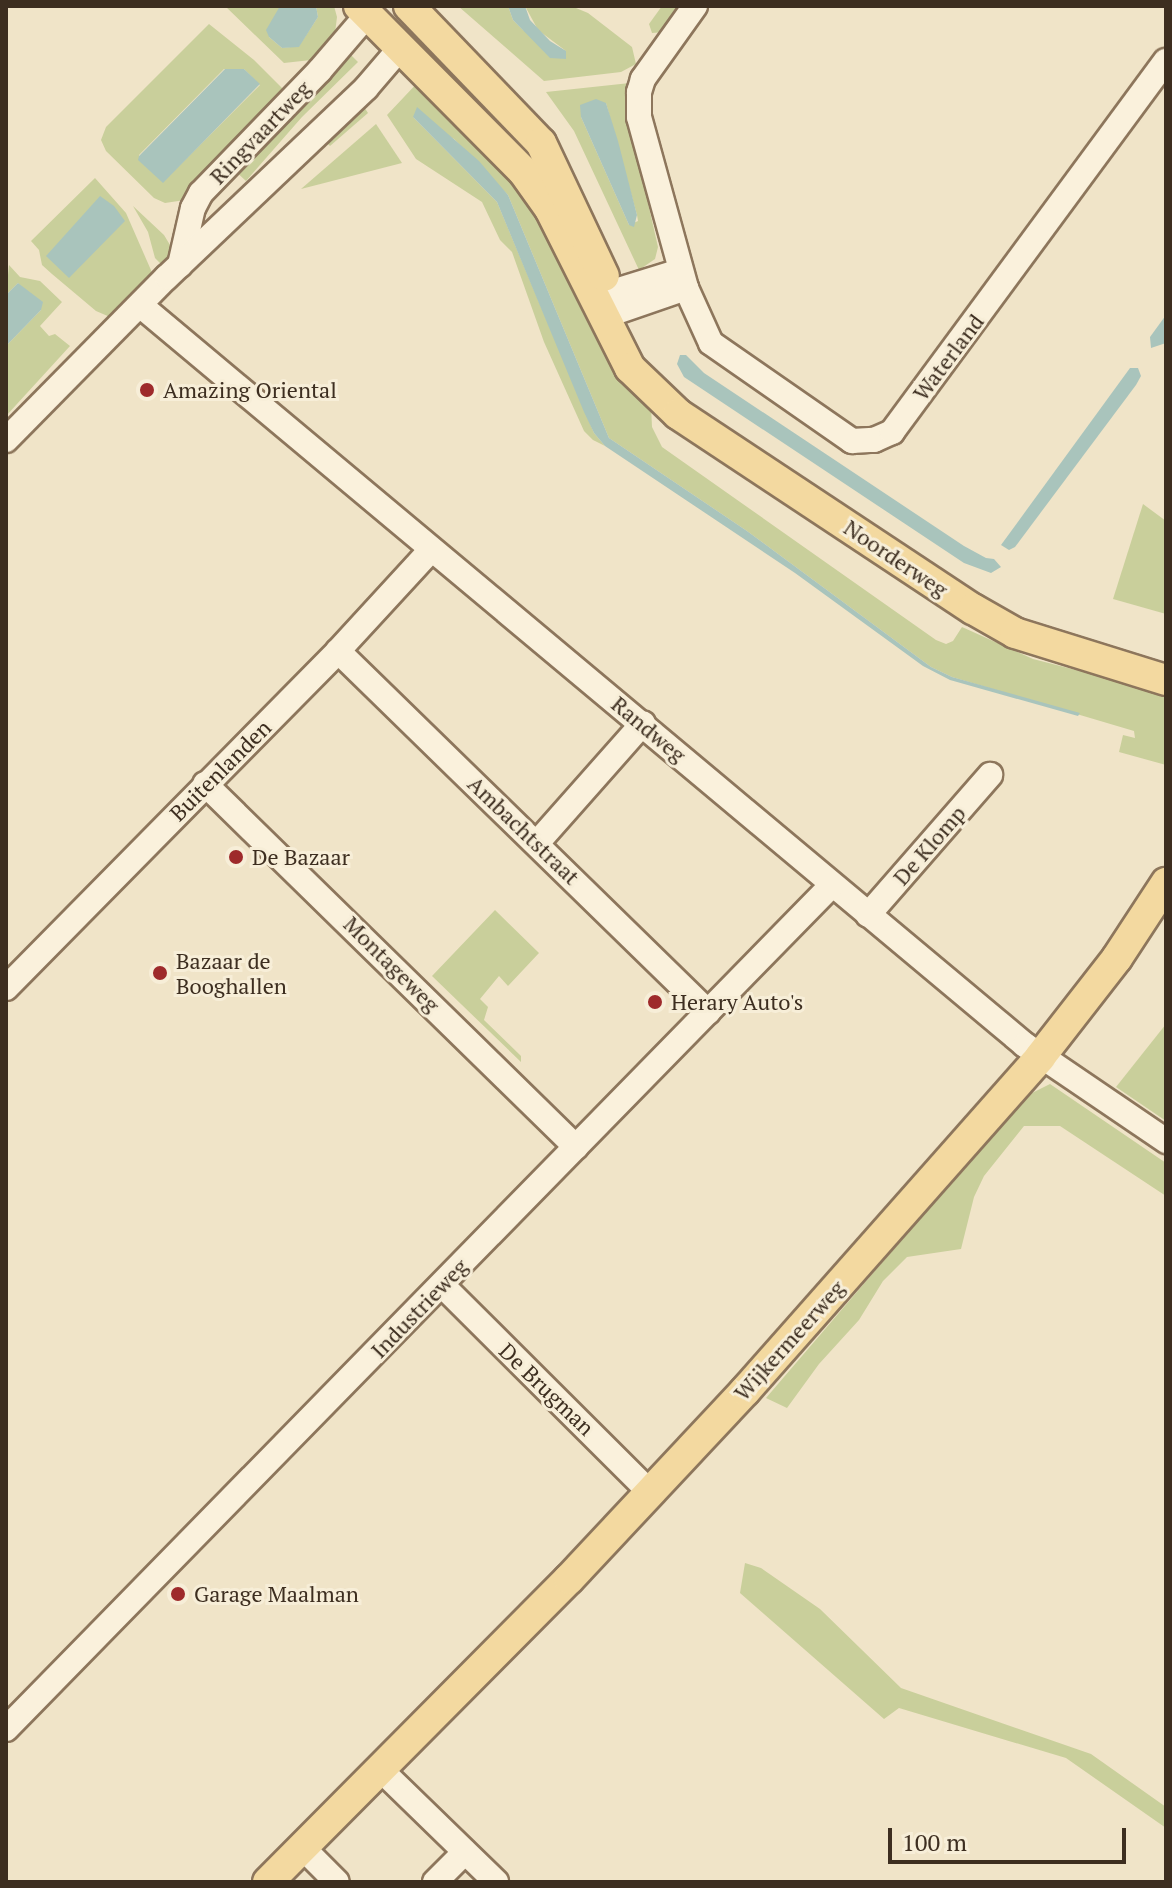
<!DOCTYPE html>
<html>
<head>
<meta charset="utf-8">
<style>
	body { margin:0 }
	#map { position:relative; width:1172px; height:1888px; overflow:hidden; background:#f0e4c8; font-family:"PT Serif",serif }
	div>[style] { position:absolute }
	.green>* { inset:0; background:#c9cf9b }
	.water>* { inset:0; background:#a9c4bc }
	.roads { filter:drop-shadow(2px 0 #8d765c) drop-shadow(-2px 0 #8d765c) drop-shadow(0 2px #8d765c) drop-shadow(0 -2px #8d765c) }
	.minor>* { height:24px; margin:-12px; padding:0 12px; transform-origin:12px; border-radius:12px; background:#faf1dc }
	.major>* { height:30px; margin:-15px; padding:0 15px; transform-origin:15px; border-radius:15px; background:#f3d9a0 }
	.dots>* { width:22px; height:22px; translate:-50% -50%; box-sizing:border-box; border:4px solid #f7eed8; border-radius:50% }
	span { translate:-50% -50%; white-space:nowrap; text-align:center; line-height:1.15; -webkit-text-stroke:6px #f7eed8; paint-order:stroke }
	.street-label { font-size:22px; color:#3d2e20 }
	.poi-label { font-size:22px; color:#3d2e20 }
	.left { translate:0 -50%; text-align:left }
	.frame { position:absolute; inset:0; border:8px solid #3d2e20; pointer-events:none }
	.scale { position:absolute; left:888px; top:1828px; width:238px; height:36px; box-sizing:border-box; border:4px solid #3d2e20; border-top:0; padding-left:10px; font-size:24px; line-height:28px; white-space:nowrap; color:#3d2e20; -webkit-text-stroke:6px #f7eed8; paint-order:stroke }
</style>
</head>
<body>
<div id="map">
	<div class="green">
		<div style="clip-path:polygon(225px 6px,280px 6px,269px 37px,282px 48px,299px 46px,318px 17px,316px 6px,334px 6px,337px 17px,335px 33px,326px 47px,311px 60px,284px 63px)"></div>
		<div style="clip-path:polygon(458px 6px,508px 6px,513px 20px,523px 30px,566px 51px,538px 30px,525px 6px,576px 8px,588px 13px,632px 47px,636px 64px,621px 72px,544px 81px)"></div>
		<div style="clip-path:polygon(662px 6px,687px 6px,665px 32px,652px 33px,649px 24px)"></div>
		<div style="clip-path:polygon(evenodd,209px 24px,254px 60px,290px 96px,185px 200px,165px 203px,154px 198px,106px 151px,101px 140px,106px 127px,209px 24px,224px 69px,244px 69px,260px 85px,163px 182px,139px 160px,139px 155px,224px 69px)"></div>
		<div style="clip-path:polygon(347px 51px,358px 62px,302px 117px,246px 181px,232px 168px)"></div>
		<div style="clip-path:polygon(421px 79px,547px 219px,651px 406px,652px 427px,662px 447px,936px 640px,946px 644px,953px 641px,962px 627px,1033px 659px,1166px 693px,1166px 765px,1119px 752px,1123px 735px,1135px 738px,1134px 731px,952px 677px,931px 667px,747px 531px,609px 438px,508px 195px,454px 139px,413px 117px,497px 202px,594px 433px,605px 446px,593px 440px,584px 431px,544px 342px,512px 252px,500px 240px,482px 202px,416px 159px,387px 115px)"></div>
		<div style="clip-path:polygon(evenodd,630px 83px,635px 146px,658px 247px,655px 259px,639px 270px,574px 131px,546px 92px,630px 83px,606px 103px,637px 215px,638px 221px,629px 225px,581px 117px,606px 103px)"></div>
		<div style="clip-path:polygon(362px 104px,368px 113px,330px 146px,325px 141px)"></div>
		<div style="clip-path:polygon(376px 124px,402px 163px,301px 189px)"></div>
		<div style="clip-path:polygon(95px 178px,126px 213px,154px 277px,110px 317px,96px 311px,52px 274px,42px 265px,39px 250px,31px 241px)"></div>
		<div style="clip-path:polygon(133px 206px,164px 235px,170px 245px,171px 258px,165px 268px,155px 258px,148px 232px)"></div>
		<div style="clip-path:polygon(9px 265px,20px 277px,40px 281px,62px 302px,40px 326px,49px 336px,55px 334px,70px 346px,6px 416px,6px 346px,41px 310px,18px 283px,6px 295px)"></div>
		<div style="clip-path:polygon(1143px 504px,1166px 521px,1166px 614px,1113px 599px)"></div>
		<div style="clip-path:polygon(495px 910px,539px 953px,508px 986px,499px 976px,480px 999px,488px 1007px,484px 1020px,521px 1056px,521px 1062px,432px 976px)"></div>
		<div style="clip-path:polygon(1166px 1024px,1166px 1121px,1116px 1087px)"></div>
		<div style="clip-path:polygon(1050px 1084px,1166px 1163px,1166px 1196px,1060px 1126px,1024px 1126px,984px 1176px,974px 1197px,961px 1249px,907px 1257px,883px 1281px,859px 1320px,819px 1364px,787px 1408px,766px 1398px,1024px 1097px)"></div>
		<div style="clip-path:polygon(745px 1563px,761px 1568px,820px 1609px,901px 1688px,1091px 1754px,1166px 1807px,1166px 1828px,1066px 1758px,899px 1708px,884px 1719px,740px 1593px)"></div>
	</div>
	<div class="water">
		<div style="clip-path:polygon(280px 6px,316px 6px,318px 17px,299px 47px,282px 48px,269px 37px,266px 30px)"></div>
		<div style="clip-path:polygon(508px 6px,525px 6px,530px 20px,550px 41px,566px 51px,566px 59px,550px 58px,513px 20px)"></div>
		<div style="clip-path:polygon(225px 69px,244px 69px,260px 84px,163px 183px,138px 160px,139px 156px)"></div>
		<div style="clip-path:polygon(596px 99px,606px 103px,618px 141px,637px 215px,634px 227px,629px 225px,581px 117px,580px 105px)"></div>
		<div style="clip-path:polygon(417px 107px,479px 161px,508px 195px,609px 438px,747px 531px,931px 667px,952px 677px,1080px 713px,1078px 716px,950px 680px,923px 666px,795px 573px,605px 446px,594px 433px,584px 412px,497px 202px,413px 117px)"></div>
		<div style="clip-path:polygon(100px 196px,114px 206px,125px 221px,69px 278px,46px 256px)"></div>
		<div style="clip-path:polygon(18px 283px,43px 302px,41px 310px,6px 346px,6px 295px)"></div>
		<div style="clip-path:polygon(1166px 315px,1166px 343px,1151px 348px,1150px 337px)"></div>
		<div style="clip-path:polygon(680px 355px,686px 355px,704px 373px,964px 546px,986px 558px,994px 559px,1001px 567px,991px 573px,964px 563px,684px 377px,677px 364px)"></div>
		<div style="clip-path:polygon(1130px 368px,1138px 368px,1141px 376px,1136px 385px,1015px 547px,1009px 550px,1001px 545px)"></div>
	</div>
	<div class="roads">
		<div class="minor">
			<div style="left:695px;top:6px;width:90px;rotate:125.5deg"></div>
			<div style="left:643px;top:79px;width:14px;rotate:107deg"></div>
			<div style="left:639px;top:92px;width:25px;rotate:90deg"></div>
			<div style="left:639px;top:117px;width:177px;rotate:74.6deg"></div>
			<div style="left:686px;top:288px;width:60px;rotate:65.6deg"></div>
			<div style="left:711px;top:343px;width:172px;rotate:34.8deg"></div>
			<div style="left:852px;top:441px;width:22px;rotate:-3deg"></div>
			<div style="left:874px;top:440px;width:20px;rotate:-24deg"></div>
			<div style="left:892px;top:432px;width:461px;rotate:-53.6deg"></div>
			<div style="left:180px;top:265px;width:58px;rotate:-77.2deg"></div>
			<div style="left:193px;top:208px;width:17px;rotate:-62deg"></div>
			<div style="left:201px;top:193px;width:171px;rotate:-45.9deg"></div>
			<div style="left:320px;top:70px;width:74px;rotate:-49.4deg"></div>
			<div style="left:593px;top:298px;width:91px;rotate:-17.2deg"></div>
			<div style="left:140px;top:305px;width:1154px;rotate:39.9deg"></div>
			<div style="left:1025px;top:1045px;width:171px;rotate:34.2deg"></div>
			<div style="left:602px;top:317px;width:89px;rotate:-19deg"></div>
			<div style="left:6px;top:440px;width:229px;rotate:-45.4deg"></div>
			<div style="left:167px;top:277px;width:274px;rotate:-43.5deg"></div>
			<div style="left:366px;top:88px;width:55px;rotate:-49.4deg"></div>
			<div style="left:338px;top:651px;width:517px;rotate:44.29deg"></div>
			<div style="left:205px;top:784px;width:519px;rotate:44.38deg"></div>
			<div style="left:537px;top:843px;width:160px;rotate:-48.5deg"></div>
			<div style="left:868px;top:915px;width:186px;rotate:-48.9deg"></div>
			<div style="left:6px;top:988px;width:473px;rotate:-45.4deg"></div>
			<div style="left:338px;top:651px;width:137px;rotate:-47.4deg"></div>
			<div style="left:442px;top:1285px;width:295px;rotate:44.9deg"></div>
			<div style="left:6px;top:1729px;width:1181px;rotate:-45.62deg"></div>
			<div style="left:380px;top:1769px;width:162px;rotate:44.2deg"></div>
			<div style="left:302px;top:1847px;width:49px;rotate:45deg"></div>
			<div style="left:435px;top:1882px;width:42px;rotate:-45deg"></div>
		</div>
		<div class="major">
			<div style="left:359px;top:6px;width:233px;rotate:45.2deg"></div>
			<div style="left:523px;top:171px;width:47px;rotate:54.6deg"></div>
			<div style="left:550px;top:209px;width:178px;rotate:63.3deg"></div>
			<div style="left:630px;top:368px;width:66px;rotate:43.8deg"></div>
			<div style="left:678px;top:414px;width:354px;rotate:33.5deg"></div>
			<div style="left:973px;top:609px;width:48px;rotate:29.7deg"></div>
			<div style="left:1015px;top:633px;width:158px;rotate:17.3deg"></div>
			<div style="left:409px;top:6px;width:190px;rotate:46.1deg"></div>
			<div style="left:541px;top:143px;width:147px;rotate:64.7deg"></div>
			<div style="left:268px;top:1882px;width:427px;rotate:-45.2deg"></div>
			<div style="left:569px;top:1579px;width:258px;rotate:-46.9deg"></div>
			<div style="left:745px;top:1391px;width:446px;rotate:-48.5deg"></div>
			<div style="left:1040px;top:1057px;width:125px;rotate:-52.1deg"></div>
			<div style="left:1117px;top:958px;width:90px;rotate:-56.8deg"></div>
		</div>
	</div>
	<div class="dots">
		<div style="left:147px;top:390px;background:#9e2a2b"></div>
		<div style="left:236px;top:857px;background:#9e2a2b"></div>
		<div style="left:160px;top:973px;background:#9e2a2b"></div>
		<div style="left:655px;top:1002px;background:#9e2a2b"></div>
		<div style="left:178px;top:1594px;background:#9e2a2b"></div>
	</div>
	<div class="street-label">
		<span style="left:260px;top:132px;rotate:-46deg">Ringvaartweg</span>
		<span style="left:948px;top:357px;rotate:-53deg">Waterland</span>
		<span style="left:896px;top:558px;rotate:34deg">Noorderweg</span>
		<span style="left:649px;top:729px;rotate:40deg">Randweg</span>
		<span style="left:220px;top:770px;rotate:-45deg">Buitenlanden</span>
		<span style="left:524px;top:830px;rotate:44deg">Ambachtstraat</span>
		<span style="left:929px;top:845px;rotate:-49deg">De Klomp</span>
		<span style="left:392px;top:964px;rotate:45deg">Montageweg</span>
		<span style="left:419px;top:1308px;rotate:-46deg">Industrieweg</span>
		<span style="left:789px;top:1340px;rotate:-48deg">Wijkermeerweg</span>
		<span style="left:547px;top:1389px;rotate:44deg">De Brugman</span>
	</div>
	<div class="poi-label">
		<span class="left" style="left:163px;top:390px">Amazing Oriental</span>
		<span class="left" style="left:252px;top:857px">De Bazaar</span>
		<span class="left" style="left:176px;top:973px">Bazaar de<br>Booghallen</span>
		<span class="left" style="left:671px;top:1002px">Herary Auto's</span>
		<span class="left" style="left:194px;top:1594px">Garage Maalman</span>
	</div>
	<div class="frame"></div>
	<div class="scale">100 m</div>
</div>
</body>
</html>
